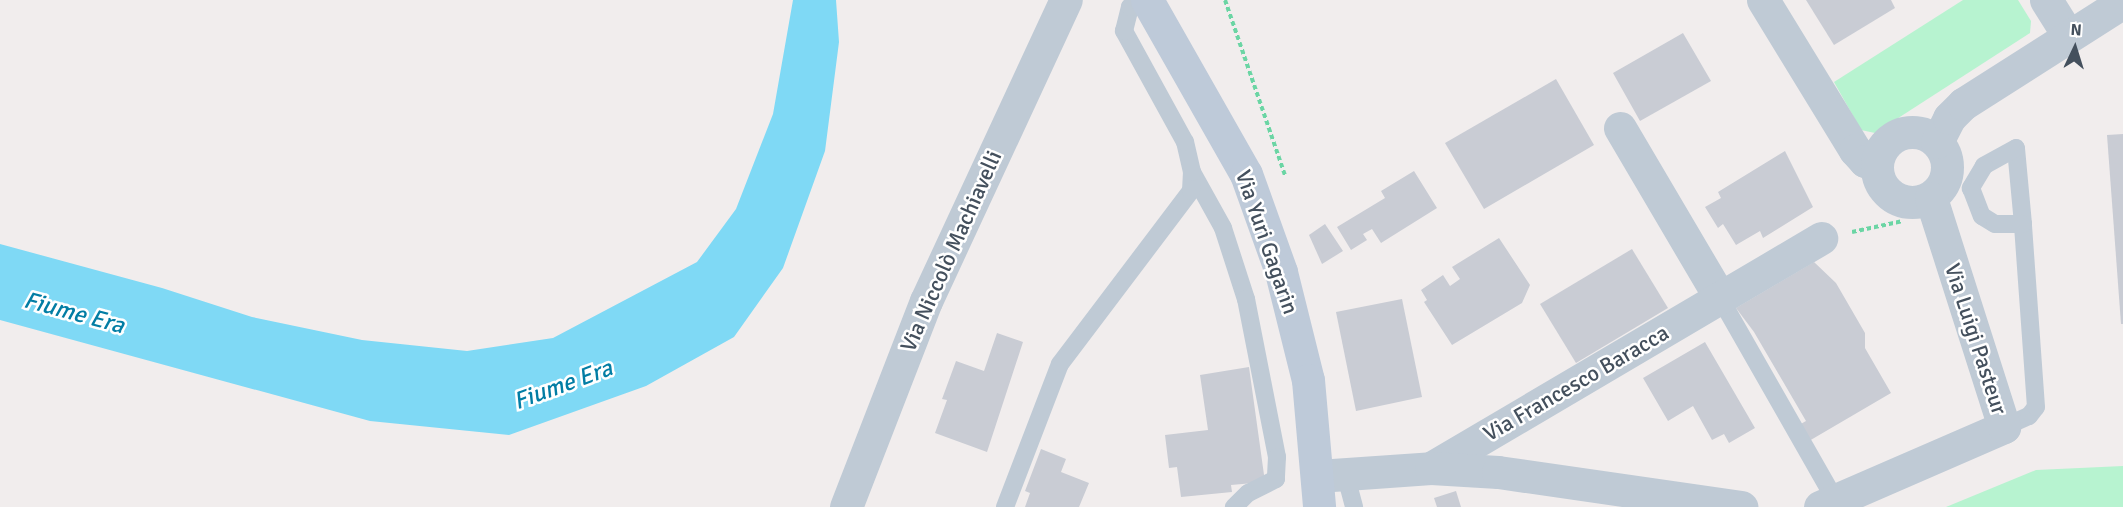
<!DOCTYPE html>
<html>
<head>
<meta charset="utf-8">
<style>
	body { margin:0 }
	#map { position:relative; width:2123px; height:507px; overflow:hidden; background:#f1eded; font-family:Signika,sans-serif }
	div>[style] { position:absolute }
	.green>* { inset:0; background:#b7f3d0 }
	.water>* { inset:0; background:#7fd9f5 }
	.building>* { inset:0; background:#c9ccd4 }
	.path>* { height:4px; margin-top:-2px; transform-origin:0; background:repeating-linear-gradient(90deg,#6bd5a4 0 4.5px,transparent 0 7.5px) }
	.lane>* { height:18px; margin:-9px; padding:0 9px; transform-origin:9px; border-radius:9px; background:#bfcad5 }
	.street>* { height:33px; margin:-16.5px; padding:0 16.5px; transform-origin:16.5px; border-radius:16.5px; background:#bfcad5 }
	.street>.ring { margin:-16.5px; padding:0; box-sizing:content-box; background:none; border:33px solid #bfcad5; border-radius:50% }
	.secondary>* { height:33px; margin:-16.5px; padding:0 16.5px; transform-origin:16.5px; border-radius:16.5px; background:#becad9 }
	span { translate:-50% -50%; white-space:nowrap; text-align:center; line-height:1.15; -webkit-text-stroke:5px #fff; paint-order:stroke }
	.street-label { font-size:22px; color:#44505d }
	.water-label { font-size:24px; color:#027da4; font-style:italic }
	.north { position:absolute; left:2045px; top:18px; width:60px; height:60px; -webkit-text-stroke:4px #fff; paint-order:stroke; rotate:4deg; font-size:16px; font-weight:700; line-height:24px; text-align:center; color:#44505d }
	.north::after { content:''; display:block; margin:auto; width:21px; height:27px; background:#44505d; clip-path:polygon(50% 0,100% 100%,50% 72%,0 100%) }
</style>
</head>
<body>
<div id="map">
	<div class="green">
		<div style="clip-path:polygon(1963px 0,2018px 0,2031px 21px,2030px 33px,1875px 133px,1861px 130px,1834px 82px)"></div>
		<div style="clip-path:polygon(2123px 466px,2123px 507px,1946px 507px,2036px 470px)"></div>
	</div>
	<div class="water">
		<div style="clip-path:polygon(793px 0,836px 0,839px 42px,825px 151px,783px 268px,734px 337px,646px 386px,509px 435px,370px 421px,0 320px,0 244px,162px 288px,252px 317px,362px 340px,467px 351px,553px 338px,697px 262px,736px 209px,773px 114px)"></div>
	</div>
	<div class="building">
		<div style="clip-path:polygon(1806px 0,1891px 0,1895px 8px,1834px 45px)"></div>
		<div style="clip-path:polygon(1683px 33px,1711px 81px,1640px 121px,1613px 73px)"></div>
		<div style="clip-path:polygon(1556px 79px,1594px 145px,1484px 209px,1445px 143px)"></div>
		<div style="clip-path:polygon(2123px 134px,2123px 324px,2121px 324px,2107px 135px)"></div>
		<div style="clip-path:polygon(1785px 151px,1813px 207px,1763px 238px,1760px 231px,1736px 245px,1723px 224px,1718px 228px,1705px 207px,1721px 198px,1718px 192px)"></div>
		<div style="clip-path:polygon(1414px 171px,1437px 208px,1381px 243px,1372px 229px,1363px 234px,1367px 240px,1351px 250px,1337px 227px,1385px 198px,1381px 191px)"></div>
		<div style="clip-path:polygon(1325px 224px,1343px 251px,1322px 264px,1309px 235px)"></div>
		<div style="clip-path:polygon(1499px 238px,1530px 285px,1522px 303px,1452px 345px,1424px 302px,1427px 300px,1421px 290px,1443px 275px,1450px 286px,1460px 279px,1452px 267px)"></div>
		<div style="clip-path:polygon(1632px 249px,1668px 308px,1576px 363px,1540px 304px)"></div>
		<div style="clip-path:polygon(1814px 262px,1836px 283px,1865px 333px,1865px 348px,1891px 393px,1809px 441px,1799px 425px,1806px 421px,1754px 332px,1736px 308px)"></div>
		<div style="clip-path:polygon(1402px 299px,1422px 397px,1356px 411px,1336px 312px)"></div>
		<div style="clip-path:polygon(997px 333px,1023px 342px,987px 452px,935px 433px,947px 400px,942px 399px,956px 361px,984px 371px)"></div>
		<div style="clip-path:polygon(1705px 342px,1755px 428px,1729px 443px,1724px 434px,1712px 440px,1693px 406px,1668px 421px,1643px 378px)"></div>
		<div style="clip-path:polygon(1249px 367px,1265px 482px,1231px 485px,1232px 492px,1181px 497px,1177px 467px,1169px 468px,1165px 435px,1208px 430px,1200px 375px)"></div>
		<div style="clip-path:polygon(1041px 449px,1066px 459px,1061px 472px,1089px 483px,1079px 507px,1025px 507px,1030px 493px,1025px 491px)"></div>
		<div style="clip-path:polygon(1456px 491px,1461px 507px,1437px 507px,1434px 498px)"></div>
	</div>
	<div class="path">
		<div style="left:1225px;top:0;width:185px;rotate:71.1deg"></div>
		<div style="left:1852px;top:232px;width:52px;rotate:-12.2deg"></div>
	</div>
	<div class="lane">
		<div style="left:1192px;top:172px;width:64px;rotate:61deg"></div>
		<div style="left:1223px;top:228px;width:75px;rotate:72.1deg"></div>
		<div style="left:1246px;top:299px;width:161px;rotate:78.9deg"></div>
		<div style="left:1277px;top:457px;width:22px;rotate:93deg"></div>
		<div style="left:1276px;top:479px;width:31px;rotate:153deg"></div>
		<div style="left:1248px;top:493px;width:20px;rotate:135deg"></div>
		<div style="left:1720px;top:298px;width:234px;rotate:60.3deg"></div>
		<div style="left:2004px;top:427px;width:27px;rotate:-24deg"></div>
		<div style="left:2029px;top:416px;width:11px;rotate:-52deg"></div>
		<div style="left:2036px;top:407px;width:183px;rotate:-94.1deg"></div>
		<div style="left:2023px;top:224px;width:76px;rotate:-95.3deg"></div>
		<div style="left:2016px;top:148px;width:37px;rotate:151deg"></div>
		<div style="left:1984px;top:166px;width:26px;rotate:121deg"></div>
		<div style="left:1971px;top:188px;width:30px;rotate:69deg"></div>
		<div style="left:1982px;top:216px;width:15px;rotate:32deg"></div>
		<div style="left:1995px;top:224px;width:28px"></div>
		<div style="left:1345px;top:473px;width:35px;rotate:75deg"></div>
		<div style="left:1005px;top:507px;width:153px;rotate:-69deg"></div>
		<div style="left:1060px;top:364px;width:217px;rotate:-52.9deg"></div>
		<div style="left:1191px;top:191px;width:19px;rotate:-87deg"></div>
		<div style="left:1192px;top:172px;width:31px;rotate:-103deg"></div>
		<div style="left:1185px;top:142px;width:127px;rotate:-118.8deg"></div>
		<div style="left:1124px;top:31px;width:25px;rotate:-76deg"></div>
		<div style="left:1130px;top:7px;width:11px;rotate:-38deg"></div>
	</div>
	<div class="street">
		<div style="left:1763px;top:0;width:176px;rotate:58.5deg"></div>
		<div style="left:1855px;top:150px;width:15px;rotate:48deg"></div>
		<div style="left:1865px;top:161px;width:11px;rotate:15deg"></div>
		<div style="left:2046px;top:0;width:41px;rotate:57.8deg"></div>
		<div style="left:1620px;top:128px;width:197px;rotate:59.5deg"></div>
		<div class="ring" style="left:1877px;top:132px;width:37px;height:37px"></div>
		<div style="left:1937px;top:142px;width:27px;rotate:-63deg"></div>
		<div style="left:1949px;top:118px;width:20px;rotate:-45deg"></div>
		<div style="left:1963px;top:104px;width:190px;rotate:-32.5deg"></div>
		<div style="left:1431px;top:468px;width:453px;rotate:-30.5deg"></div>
		<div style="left:1318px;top:476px;width:113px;rotate:-4deg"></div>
		<div style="left:1431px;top:468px;width:67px;rotate:3.4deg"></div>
		<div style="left:1498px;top:472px;width:246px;rotate:8.2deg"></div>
		<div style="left:846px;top:507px;width:221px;rotate:-68.8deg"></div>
		<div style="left:926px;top:301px;width:332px;rotate:-65.1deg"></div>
		<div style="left:1820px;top:507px;width:201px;rotate:-23.5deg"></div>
		<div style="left:2004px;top:427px;width:240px;rotate:-107.7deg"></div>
	</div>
	<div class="secondary">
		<div style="left:1147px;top:0;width:200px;rotate:60.4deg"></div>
		<div style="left:1246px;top:174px;width:104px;rotate:70.3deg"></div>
		<div style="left:1281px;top:272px;width:111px;rotate:76deg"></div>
		<div style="left:1308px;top:380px;width:127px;rotate:85deg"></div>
	</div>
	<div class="street-label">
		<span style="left:1267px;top:242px;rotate:71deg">Via Yuri Gagarin</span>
		<span style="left:951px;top:251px;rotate:-66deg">Via Niccolò Machiavelli</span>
		<span style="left:1976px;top:339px;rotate:72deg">Via Luigi Pasteur</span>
		<span style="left:1576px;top:383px;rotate:-30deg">Via Francesco Baracca</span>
	</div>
	<div class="water-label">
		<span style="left:74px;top:313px;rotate:15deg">Fiume Era</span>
		<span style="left:563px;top:385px;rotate:-20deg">Fiume Era</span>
	</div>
	<div class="north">N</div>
</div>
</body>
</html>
